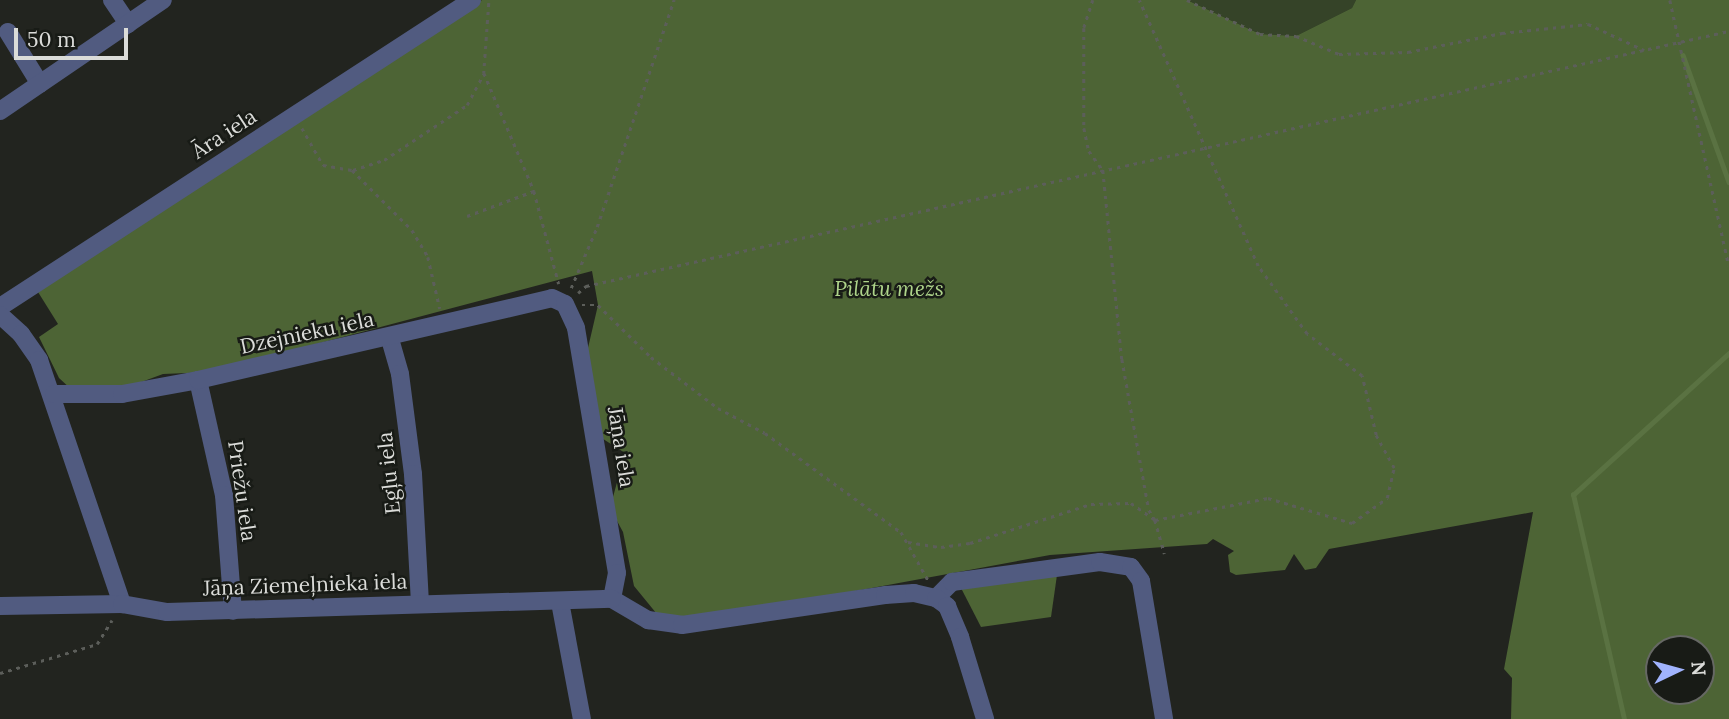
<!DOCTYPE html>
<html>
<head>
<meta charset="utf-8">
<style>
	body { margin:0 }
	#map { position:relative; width:1729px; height:719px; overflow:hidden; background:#22241f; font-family:Lora,serif }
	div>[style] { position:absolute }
	.green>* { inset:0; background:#354328 }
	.forest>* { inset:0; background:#4d6435 }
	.stream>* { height:4.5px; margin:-2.25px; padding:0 2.25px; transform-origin:2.25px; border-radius:2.25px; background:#5a7242 }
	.path>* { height:2.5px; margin-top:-1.25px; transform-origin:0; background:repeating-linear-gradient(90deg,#5c5e5a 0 3.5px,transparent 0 8.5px) }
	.minor>* { height:18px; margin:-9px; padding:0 9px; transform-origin:9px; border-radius:9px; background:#515b80 }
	span { translate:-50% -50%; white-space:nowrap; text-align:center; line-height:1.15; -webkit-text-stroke:5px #181b16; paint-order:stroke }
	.street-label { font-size:21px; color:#dbdcd9 }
	.park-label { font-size:21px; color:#aed48a; font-style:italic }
	.north { position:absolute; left:1645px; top:635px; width:70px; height:70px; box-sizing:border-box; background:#181b16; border:2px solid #666864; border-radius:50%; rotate:85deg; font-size:19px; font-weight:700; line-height:28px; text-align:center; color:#dbdcd9 }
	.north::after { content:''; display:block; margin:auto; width:24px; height:32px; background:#a0b3fd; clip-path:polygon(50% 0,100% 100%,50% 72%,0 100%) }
	.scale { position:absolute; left:14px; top:28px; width:114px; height:32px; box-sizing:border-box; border:4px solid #dbdcd9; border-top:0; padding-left:9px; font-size:21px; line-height:24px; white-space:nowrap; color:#dbdcd9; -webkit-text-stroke:5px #181b16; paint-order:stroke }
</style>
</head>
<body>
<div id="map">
	<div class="green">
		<div style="clip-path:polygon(1187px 0,1356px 0,1352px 8px,1296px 36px,1260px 34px)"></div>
	</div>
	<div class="forest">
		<div style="clip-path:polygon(evenodd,482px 0,1187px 0,1260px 34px,1296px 36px,1352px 8px,1356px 0,1729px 0,1729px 719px,1511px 719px,1512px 678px,1504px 669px,1533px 512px,1329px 549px,1316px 568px,1305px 570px,1294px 554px,1285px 570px,1236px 575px,1230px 572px,1228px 555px,1234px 551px,1213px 539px,1207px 544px,1050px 555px,715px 617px,661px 619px,634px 586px,623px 532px,610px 508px,625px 453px,600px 437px,584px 365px,598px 305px,592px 271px,211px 372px,163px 374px,117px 391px,72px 390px,59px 378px,39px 337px,58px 324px,38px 292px,482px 0,1659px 649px,1701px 649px,1701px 691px,1659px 691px,1659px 649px)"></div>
		<div style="clip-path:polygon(1057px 575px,1051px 617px,981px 627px,961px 588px)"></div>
	</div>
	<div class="stream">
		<div style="left:1683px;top:55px;width:135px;rotate:70.1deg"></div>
		<div style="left:1624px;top:719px;width:230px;rotate:-102.8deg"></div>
		<div style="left:1573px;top:495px;width:211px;rotate:-42.3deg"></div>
	</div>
	<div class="path">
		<div style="left:1093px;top:0;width:29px;rotate:108deg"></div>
		<div style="left:1084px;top:28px;width:100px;rotate:90deg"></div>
		<div style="left:1084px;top:128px;width:24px;rotate:78deg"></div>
		<div style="left:1089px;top:151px;width:24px;rotate:54deg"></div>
		<div style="left:1103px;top:170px;width:190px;rotate:84.3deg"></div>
		<div style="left:1122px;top:359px;width:153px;rotate:79.9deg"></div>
		<div style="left:1149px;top:510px;width:12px;rotate:59deg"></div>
		<div style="left:1155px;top:520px;width:115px;rotate:-11deg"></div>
		<div style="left:1268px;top:498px;width:88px;rotate:16.6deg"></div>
		<div style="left:1352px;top:523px;width:43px;rotate:-35.5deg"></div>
		<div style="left:1387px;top:498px;width:31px;rotate:-77deg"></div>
		<div style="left:1394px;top:468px;width:38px;rotate:-119deg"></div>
		<div style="left:1376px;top:435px;width:61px;rotate:-103.3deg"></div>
		<div style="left:1362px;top:376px;width:69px;rotate:-142.6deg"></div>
		<div style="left:1307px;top:334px;width:84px;rotate:-125.8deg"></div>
		<div style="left:1258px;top:266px;width:291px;rotate:-114.1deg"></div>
		<div style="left:1187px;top:0;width:81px;rotate:25deg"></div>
		<div style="left:1260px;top:34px;width:36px;rotate:3deg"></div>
		<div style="left:1296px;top:36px;width:47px;rotate:22.7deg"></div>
		<div style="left:1339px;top:54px;width:69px;rotate:-1.7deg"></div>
		<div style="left:1408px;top:52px;width:96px;rotate:-11.4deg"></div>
		<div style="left:1502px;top:33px;width:86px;rotate:-6deg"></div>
		<div style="left:1588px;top:24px;width:62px;rotate:24.9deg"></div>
		<div style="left:1670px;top:0;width:272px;rotate:77.5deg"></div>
		<div style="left:489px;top:3px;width:70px;rotate:94.1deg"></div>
		<div style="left:484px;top:73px;width:128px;rotate:67deg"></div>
		<div style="left:534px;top:191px;width:96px;rotate:75deg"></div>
		<div style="left:302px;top:128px;width:43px;rotate:60.4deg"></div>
		<div style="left:323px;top:165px;width:29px;rotate:10deg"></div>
		<div style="left:352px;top:170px;width:85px;rotate:45deg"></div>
		<div style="left:412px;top:230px;width:31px;rotate:59deg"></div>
		<div style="left:428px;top:257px;width:53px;rotate:77deg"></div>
		<div style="left:353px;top:170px;width:33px;rotate:-18deg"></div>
		<div style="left:384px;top:160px;width:100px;rotate:-33.5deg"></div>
		<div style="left:467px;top:105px;width:36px;rotate:-62deg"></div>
		<div style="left:467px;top:216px;width:72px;rotate:-20.5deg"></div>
		<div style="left:571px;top:288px;width:66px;rotate:-66.9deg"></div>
		<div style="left:597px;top:227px;width:240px;rotate:-71.3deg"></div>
		<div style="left:578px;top:293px;width:11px;rotate:-41deg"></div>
		<div style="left:586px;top:286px;width:1171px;rotate:-12.58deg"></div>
		<div style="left:582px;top:305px;width:16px"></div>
		<div style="left:598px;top:305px;width:74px;rotate:44.5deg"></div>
		<div style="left:651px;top:357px;width:84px;rotate:37.3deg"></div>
		<div style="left:718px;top:408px;width:53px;rotate:28deg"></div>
		<div style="left:765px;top:433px;width:168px;rotate:36.1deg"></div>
		<div style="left:901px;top:532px;width:55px;rotate:60.6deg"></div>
		<div style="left:908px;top:542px;width:33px;rotate:9deg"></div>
		<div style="left:941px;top:547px;width:29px;rotate:-8deg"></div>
		<div style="left:970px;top:543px;width:127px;rotate:-17.9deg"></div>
		<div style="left:1091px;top:504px;width:40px;rotate:-1.4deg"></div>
		<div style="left:1131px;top:503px;width:29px;rotate:35deg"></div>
		<div style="left:1155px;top:520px;width:35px;rotate:74deg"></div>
		<div style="left:0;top:673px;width:101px;rotate:-16.6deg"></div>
		<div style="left:97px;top:644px;width:28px;rotate:-58deg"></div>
	</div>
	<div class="minor">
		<div style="left:112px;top:0;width:29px;rotate:56deg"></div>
		<div style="left:8px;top:32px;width:61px;rotate:58.4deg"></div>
		<div style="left:0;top:111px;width:197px;rotate:-34.3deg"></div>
		<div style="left:0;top:307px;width:563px;rotate:-33.04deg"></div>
		<div style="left:0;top:315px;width:28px;rotate:42deg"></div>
		<div style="left:21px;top:334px;width:32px;rotate:55deg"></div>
		<div style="left:39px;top:360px;width:258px;rotate:71.2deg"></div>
		<div style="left:390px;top:339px;width:36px;rotate:74deg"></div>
		<div style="left:400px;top:374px;width:101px;rotate:82.6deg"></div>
		<div style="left:413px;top:474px;width:130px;rotate:86.9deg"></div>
		<div style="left:198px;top:380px;width:118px;rotate:77.3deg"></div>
		<div style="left:224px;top:495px;width:116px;rotate:85.6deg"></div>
		<div style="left:54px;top:394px;width:68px"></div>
		<div style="left:122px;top:394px;width:77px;rotate:-10.4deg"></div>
		<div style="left:198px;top:380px;width:363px;rotate:-13deg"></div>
		<div style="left:552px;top:298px;width:14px;rotate:25deg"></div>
		<div style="left:565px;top:304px;width:26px;rotate:65deg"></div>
		<div style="left:576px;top:328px;width:248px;rotate:80.5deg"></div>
		<div style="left:617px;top:573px;width:26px;rotate:101deg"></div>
		<div style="left:936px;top:598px;width:23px;rotate:-45deg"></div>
		<div style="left:952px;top:582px;width:149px;rotate:-7.7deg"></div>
		<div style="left:1100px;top:562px;width:31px;rotate:9deg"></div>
		<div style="left:1131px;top:567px;width:17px;rotate:54deg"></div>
		<div style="left:1141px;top:581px;width:140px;rotate:80.5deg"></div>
		<div style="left:612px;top:599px;width:42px;rotate:30.3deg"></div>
		<div style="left:648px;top:620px;width:34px;rotate:8deg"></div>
		<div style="left:682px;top:625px;width:205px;rotate:-8.4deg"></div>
		<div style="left:885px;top:595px;width:29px;rotate:-4deg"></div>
		<div style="left:914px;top:593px;width:23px;rotate:13deg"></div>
		<div style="left:936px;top:598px;width:14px;rotate:36deg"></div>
		<div style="left:947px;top:606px;width:34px;rotate:67deg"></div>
		<div style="left:960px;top:637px;width:86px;rotate:73deg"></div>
		<div style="left:560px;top:602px;width:119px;rotate:79.4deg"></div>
		<div style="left:0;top:606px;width:122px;rotate:-0.9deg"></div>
		<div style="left:122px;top:604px;width:46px;rotate:10.1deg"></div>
		<div style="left:167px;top:612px;width:445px;rotate:-1.7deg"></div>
	</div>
	<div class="street-label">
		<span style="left:224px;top:134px;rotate:-33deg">Āra iela</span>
		<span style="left:307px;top:333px;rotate:-12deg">Dzejnieku iela</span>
		<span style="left:621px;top:447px;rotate:81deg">Jāņa iela</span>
		<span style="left:389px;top:473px;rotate:-96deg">Egļu iela</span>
		<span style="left:242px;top:491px;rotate:82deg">Priežu iela</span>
		<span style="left:305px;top:585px;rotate:-2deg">Jāņa Ziemeļnieka iela</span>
	</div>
	<div class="park-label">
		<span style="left:889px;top:289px">Pilātu mežs</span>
	</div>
	<div class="north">N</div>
	<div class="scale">50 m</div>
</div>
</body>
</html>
